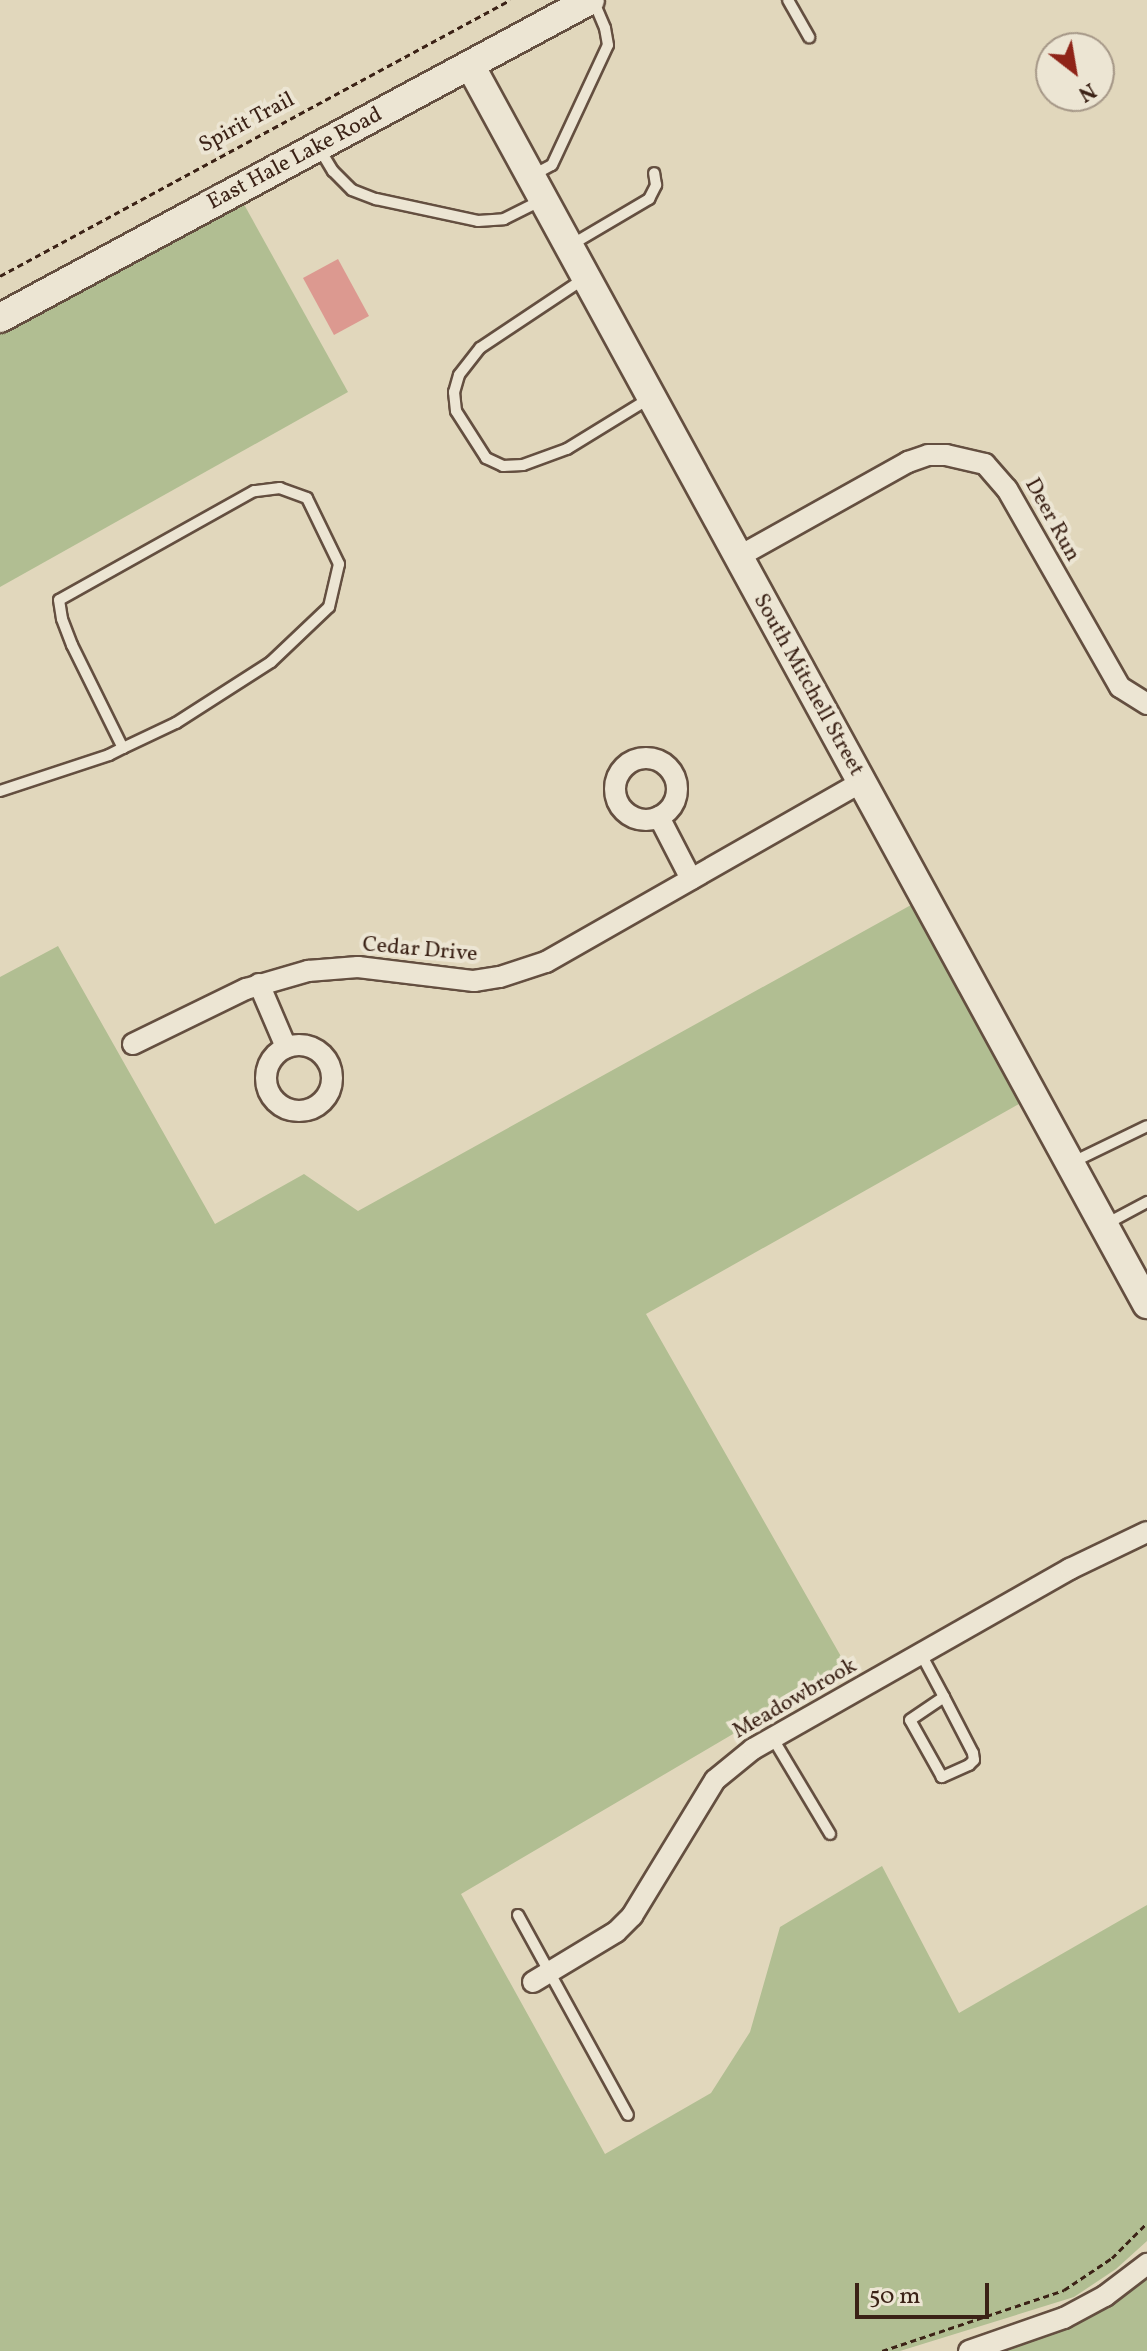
<!DOCTYPE html>
<html>
<head>
<meta charset="utf-8">
<style>
	body { margin:0 }
	#map { position:relative; width:1147px; height:2351px; overflow:hidden; background:#e1d7bc; font-family:Vollkorn,serif }
	div>[style] { position:absolute }
	.green>* { inset:0; background:#b1be92 }
	.building>* { inset:0; background:#dc9990 }
	.path>* { height:3px; margin-top:-1.5px; transform-origin:0; background:repeating-linear-gradient(90deg,#3b2216 0 6px,transparent 0 10px) }
	.roads { filter:drop-shadow(2px 0 #644f40) drop-shadow(-2px 0 #644f40) drop-shadow(0 2px #644f40) drop-shadow(0 -2px #644f40) }
	.lane>* { height:10px; margin:-5px; padding:0 5px; transform-origin:5px; border-radius:5px; background:#ece5d3 }
	.street>* { height:20px; margin:-10px; padding:0 10px; transform-origin:10px; border-radius:10px; background:#ece5d3 }
	.street>.ring { margin:-10px; padding:0; box-sizing:content-box; background:none; border:20px solid #ece5d3; border-radius:50% }
	.secondary>* { height:28px; margin:-14px; padding:0 14px; transform-origin:14px; border-radius:14px; background:#ece5d3 }
	span { translate:-50% -50%; white-space:nowrap; text-align:center; line-height:1.15; -webkit-text-stroke:8px #ece5d3; paint-order:stroke }
	.street-label { font-size:22px; color:#3b2216 }
	.north { position:absolute; left:1035px; top:32px; width:80px; height:80px; box-sizing:border-box; background:#ece5d3; border:2px solid #a59787; border-radius:50%; rotate:149deg; font-size:22px; font-weight:700; line-height:32px; text-align:center; color:#3b2216 }
	.north::after { content:''; display:block; margin:auto; width:28px; height:36px; background:#8f2418; clip-path:polygon(50% 0,100% 100%,50% 72%,0 100%) }
	.scale { position:absolute; left:855px; top:2283px; width:134px; height:36px; box-sizing:border-box; border:4px solid #3b2216; border-top:0; padding-left:10px; font-size:24px; line-height:28px; white-space:nowrap; color:#3b2216; -webkit-text-stroke:6px #ece5d3; paint-order:stroke }
</style>
</head>
<body>
<div id="map">
	<div class="green">
		<div style="clip-path:polygon(241px 199px,348px 392px,0 587px,0 330px)"></div>
		<div style="clip-path:polygon(911px 905px,1019px 1104px,646px 1314px,847px 1667px,461px 1894px,605px 2154px,711px 2093px,750px 2032px,780px 1927px,882px 1866px,959px 2013px,1147px 1905px,1147px 2241px,1116px 2269px,1074px 2297px,900px 2351px,0 2351px,0 977px,58px 946px,215px 1224px,304px 1174px,358px 1211px)"></div>
		<div style="clip-path:polygon(1147px 2269px,1147px 2351px,981px 2351px)"></div>
	</div>
	<div class="building">
		<div style="clip-path:polygon(338px 259px,369px 316px,334px 335px,303px 278px)"></div>
	</div>
	<div class="path">
		<div style="left:0;top:276px;width:580px;rotate:-28.42deg"></div>
		<div style="left:882px;top:2351px;width:192px;rotate:-18.5deg"></div>
		<div style="left:1064px;top:2290px;width:58px;rotate:-33.7deg"></div>
		<div style="left:1112px;top:2258px;width:49px;rotate:-45deg"></div>
	</div>
	<div class="roads">
		<div class="lane">
			<div style="left:788px;top:0;width:43px;rotate:60.4deg"></div>
			<div style="left:319px;top:148px;width:27px;rotate:59deg"></div>
			<div style="left:333px;top:171px;width:27px;rotate:45deg"></div>
			<div style="left:352px;top:190px;width:26px;rotate:21deg"></div>
			<div style="left:376px;top:199px;width:104px;rotate:12.2deg"></div>
			<div style="left:478px;top:221px;width:26px;rotate:-4deg"></div>
			<div style="left:504px;top:219px;width:42px;rotate:-26.6deg"></div>
			<div style="left:533px;top:175px;width:21px;rotate:-28deg"></div>
			<div style="left:552px;top:165px;width:132px;rotate:-65deg"></div>
			<div style="left:608px;top:45px;width:17px;rotate:-100deg"></div>
			<div style="left:605px;top:28px;width:30px;rotate:-113deg"></div>
			<div style="left:571px;top:245px;width:91px;rotate:-30.5deg"></div>
			<div style="left:649px;top:199px;width:16px;rotate:-63deg"></div>
			<div style="left:656px;top:185px;width:12px;rotate:-99deg"></div>
			<div style="left:585px;top:278px;width:126px;rotate:146.3deg"></div>
			<div style="left:480px;top:348px;width:34px;rotate:128deg"></div>
			<div style="left:459px;top:375px;width:18px;rotate:106deg"></div>
			<div style="left:454px;top:392px;width:19px;rotate:84deg"></div>
			<div style="left:456px;top:411px;width:56px;rotate:57.4deg"></div>
			<div style="left:486px;top:458px;width:19px;rotate:25deg"></div>
			<div style="left:503px;top:466px;width:20px;rotate:-3deg"></div>
			<div style="left:523px;top:465px;width:47px;rotate:-20deg"></div>
			<div style="left:567px;top:449px;width:97px;rotate:-31.6deg"></div>
			<div style="left:0;top:791px;width:115px;rotate:-18.3deg"></div>
			<div style="left:109px;top:755px;width:16px;rotate:-27deg"></div>
			<div style="left:123px;top:748px;width:59px;rotate:-25.3deg"></div>
			<div style="left:176px;top:723px;width:113px;rotate:-32.7deg"></div>
			<div style="left:271px;top:662px;width:80px;rotate:-43.5deg"></div>
			<div style="left:329px;top:607px;width:44px;rotate:-76.9deg"></div>
			<div style="left:339px;top:564px;width:73px;rotate:-115.9deg"></div>
			<div style="left:307px;top:498px;width:29px;rotate:-160deg"></div>
			<div style="left:280px;top:488px;width:26px;rotate:173deg"></div>
			<div style="left:254px;top:491px;width:223px;rotate:150.8deg"></div>
			<div style="left:59px;top:600px;width:19px;rotate:81deg"></div>
			<div style="left:62px;top:619px;width:28px;rotate:69deg"></div>
			<div style="left:72px;top:645px;width:115px;rotate:63.7deg"></div>
			<div style="left:1073px;top:1162px;width:82px;rotate:-25.9deg"></div>
			<div style="left:1106px;top:1224px;width:47px;rotate:-28.2deg"></div>
			<div style="left:921px;top:1654px;width:49px;rotate:61.9deg"></div>
			<div style="left:944px;top:1697px;width:63px;rotate:62.6deg"></div>
			<div style="left:973px;top:1753px;width:7px;rotate:82deg"></div>
			<div style="left:974px;top:1760px;width:7px;rotate:135deg"></div>
			<div style="left:969px;top:1765px;width:30px;rotate:156deg"></div>
			<div style="left:942px;top:1777px;width:65px;rotate:-119.3deg"></div>
			<div style="left:910px;top:1720px;width:41px;rotate:-34.1deg"></div>
			<div style="left:772px;top:1737px;width:113px;rotate:59.1deg"></div>
			<div style="left:518px;top:1915px;width:228px;rotate:61.2deg"></div>
		</div>
		<div class="street">
			<div style="left:738px;top:557px;width:195px;rotate:-29.2deg"></div>
			<div style="left:908px;top:462px;width:21px;rotate:-19deg"></div>
			<div style="left:928px;top:455px;width:18px"></div>
			<div style="left:946px;top:455px;width:40px;rotate:13deg"></div>
			<div style="left:985px;top:464px;width:33px;rotate:49deg"></div>
			<div style="left:1007px;top:489px;width:228px;rotate:60.3deg"></div>
			<div style="left:1120px;top:687px;width:32px;rotate:32deg"></div>
			<div class="ring" style="left:615px;top:758px;width:42px;height:42px"></div>
			<div style="left:659px;top:817px;width:70px;rotate:62.7deg"></div>
			<div style="left:259px;top:984px;width:69px;rotate:66.8deg"></div>
			<div style="left:133px;top:1044px;width:126px;rotate:-26deg"></div>
			<div style="left:246px;top:989px;width:65px;rotate:-16.2deg"></div>
			<div style="left:308px;top:971px;width:50px;rotate:-4.6deg"></div>
			<div style="left:358px;top:967px;width:117px;rotate:6.9deg"></div>
			<div style="left:474px;top:981px;width:26px;rotate:-9deg"></div>
			<div style="left:500px;top:977px;width:48px;rotate:-18.1deg"></div>
			<div style="left:546px;top:962px;width:363px;rotate:-29.7deg"></div>
			<div class="ring" style="left:266px;top:1045px;width:46px;height:46px"></div>
			<div style="left:533px;top:1982px;width:97px;rotate:-31.1deg"></div>
			<div style="left:616px;top:1932px;width:23px;rotate:-45deg"></div>
			<div style="left:632px;top:1916px;width:159px;rotate:-58.6deg"></div>
			<div style="left:715px;top:1780px;width:49px;rotate:-39.2deg"></div>
			<div style="left:753px;top:1749px;width:365px;rotate:-29.6deg"></div>
			<div style="left:1070px;top:1569px;width:85px;rotate:-25.7deg"></div>
			<div style="left:969px;top:2351px;width:101px;rotate:-19.2deg"></div>
			<div style="left:1064px;top:2318px;width:47px;rotate:-28.2deg"></div>
			<div style="left:1105px;top:2296px;width:53px;rotate:-37.3deg"></div>
		</div>
		<div class="secondary">
			<div style="left:470px;top:65px;width:1412px;rotate:61.35deg"></div>
			<div style="left:0;top:318px;width:670px;rotate:-28.32deg"></div>
		</div>
	</div>
	<div class="street-label">
		<span style="left:247px;top:123px;rotate:-28deg">Spirit Trail</span>
		<span style="left:295px;top:159px;rotate:-28deg">East Hale Lake Road</span>
		<span style="left:1052px;top:520px;rotate:61deg">Deer Run</span>
		<span style="left:808px;top:685px;rotate:61deg">South Mitchell Street</span>
		<span style="left:420px;top:950px;rotate:5deg">Cedar Drive</span>
		<span style="left:795px;top:1699px;rotate:-30deg">Meadowbrook</span>
	</div>
	<div class="north">N</div>
	<div class="scale">50 m</div>
</div>
</body>
</html>
